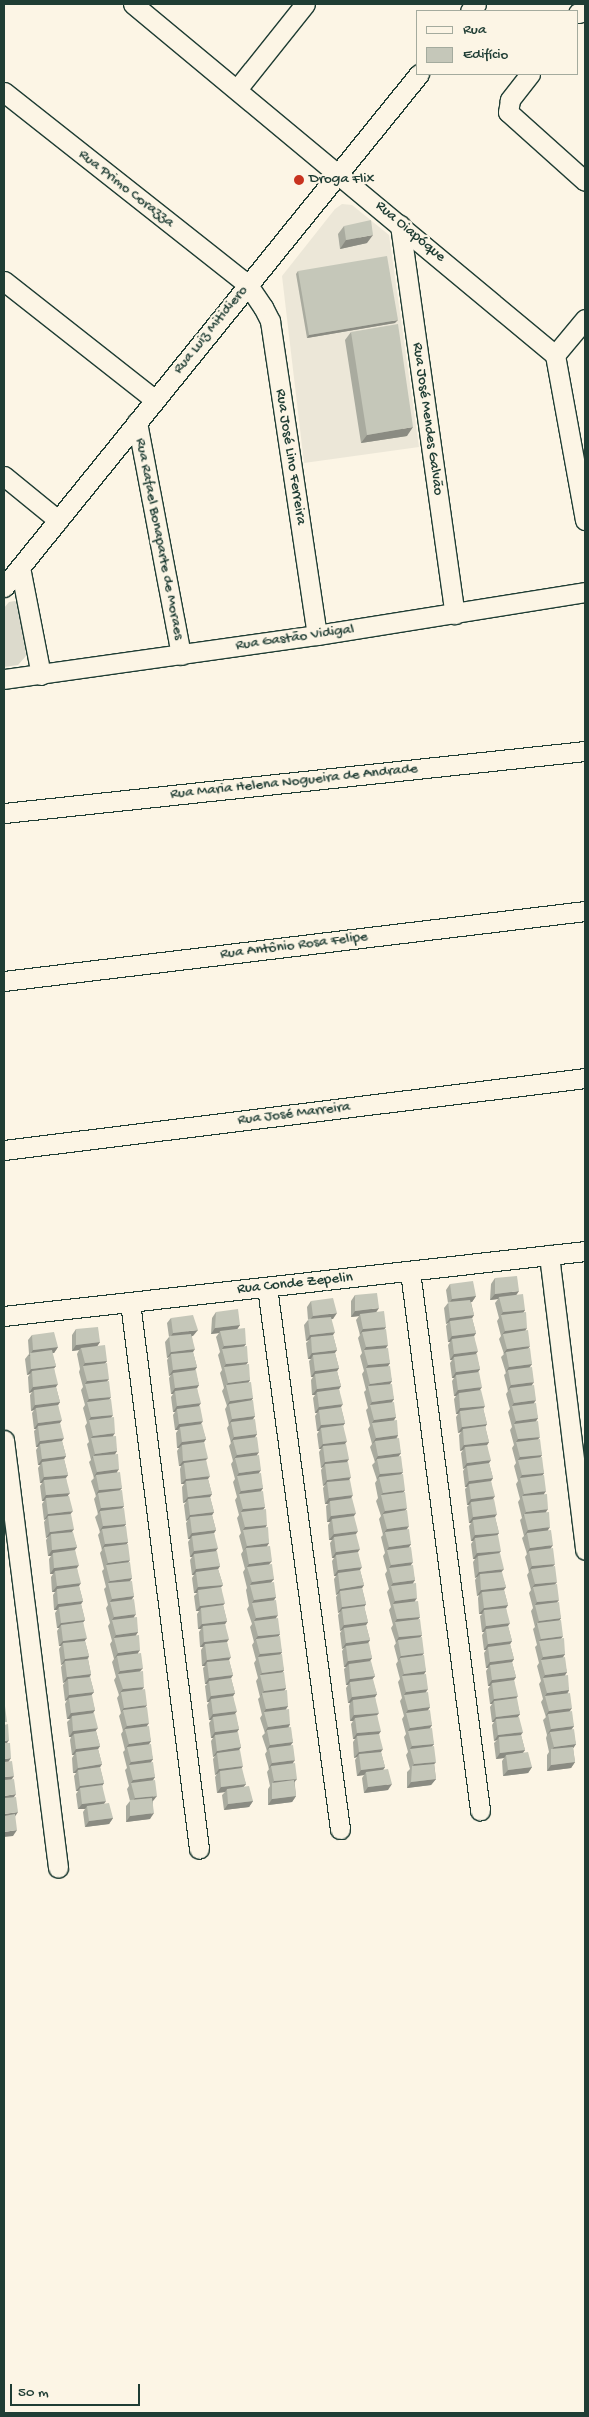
<!DOCTYPE html>
<html>
<head>
<meta charset="utf-8">
<style>
	body { margin:0 }
	#map { position:relative; width:589px; height:2417px; overflow:hidden; background:#fcf5e5; font-family:"Gochi Hand",sans-serif }
	div>[style] { position:absolute }
	.built>* { inset:0; background:#ece7d8 }
	.green>* { inset:0; background:#dcdacc }
	.roads { filter:drop-shadow(1px 0 #1f3d34) drop-shadow(-1px 0 #1f3d34) drop-shadow(0 1px #1f3d34) drop-shadow(0 -1px #1f3d34) }
	.minor>* { height:19px; margin:-9.5px; padding:0 9.5px; transform-origin:9.5px; border-radius:9.5px; background:#fcf5e5 }
	.wall>* { inset:0; background:#a9ab9f }
	.shaded-wall>* { inset:0; background:#8a8b82 }
	.building>* { inset:0; background:#c5c7b9 }
	.dots>* { width:14px; height:14px; translate:-50% -50%; box-sizing:border-box; border:2px solid #fcf5e5; border-radius:50% }
	span { translate:-50% -50%; white-space:nowrap; text-align:center; line-height:1.15; -webkit-text-stroke:4.5px #fcf5e5; paint-order:stroke }
	.poi-label { font-size:15px; color:#1f3d34 }
	.left { translate:0 -50%; text-align:left }
	.street-label { font-size:15px; color:#1f3d34 }
	.frame { position:absolute; inset:0; border:5px solid #1f3d34; pointer-events:none }
	.legend { position:absolute; left:416px; top:10px; width:162px; height:65px; box-sizing:border-box; background:#fcf5e5; border:1px solid #a4ab9e; margin:0; padding:6px 9px; list-style:none; font-size:15px; color:#1f3d34 }
	.legend li { display:flex; align-items:center; gap:10px; height:25px }
	.legend b { width:25px; border:1px solid #a4ab9e }
	.scale { position:absolute; left:10px; top:2384px; width:130px; height:22px; box-sizing:border-box; border:2px solid #1f3d34; border-top:0; padding-left:6px; font-size:15px; line-height:18px; white-space:nowrap; color:#1f3d34; -webkit-text-stroke:4px #fcf5e5; paint-order:stroke }
</style>
</head>
<body>
<div id="map">
	<div class="built">
		<div style="clip-path:polygon(342px 204px,352px 205px,389px 235px,419px 447px,304px 463px,282px 276px,335px 209px)"></div>
	</div>
	<div class="green">
		<div style="clip-path:polygon(15px 601px,21px 607px,26px 656px,18px 665px,4px 667px,4px 608px,9px 602px)"></div>
	</div>
	<div class="roads">
		<div class="minor">
			<div style="left:133px;top:4px;width:549px;rotate:39.75deg"></div>
			<div style="left:555px;top:355px;width:168px;rotate:79.7deg"></div>
			<div style="left:470px;top:11px;width:9px;rotate:-49deg"></div>
			<div style="left:578px;top:13px;width:7px;rotate:-16deg"></div>
			<div style="left:530px;top:74px;width:33px;rotate:128deg"></div>
			<div style="left:510px;top:100px;width:12px;rotate:99deg"></div>
			<div style="left:508px;top:112px;width:103px;rotate:41.9deg"></div>
			<div style="left:238px;top:88px;width:107px;rotate:-51.4deg"></div>
			<div style="left:4px;top:92px;width:311px;rotate:38.3deg"></div>
			<div style="left:248px;top:285px;width:27px;rotate:56deg"></div>
			<div style="left:263px;top:307px;width:16px;rotate:63deg"></div>
			<div style="left:270px;top:321px;width:317px;rotate:81.5deg"></div>
			<div style="left:400px;top:225px;width:393px;rotate:82deg"></div>
			<div style="left:4px;top:281px;width:192px;rotate:38.2deg"></div>
			<div style="left:555px;top:355px;width:47px;rotate:-50.2deg"></div>
			<div style="left:137px;top:422px;width:237px;rotate:79.3deg"></div>
			<div style="left:4px;top:476px;width:70px;rotate:39.2deg"></div>
			<div style="left:20px;top:567px;width:110px;rotate:79deg"></div>
			<div style="left:4px;top:587px;width:660px;rotate:-51.03deg"></div>
			<div style="left:4px;top:679px;width:316px;rotate:-8deg"></div>
			<div style="left:317px;top:635px;width:271px;rotate:-9.1deg"></div>
			<div style="left:4px;top:813px;width:584px;rotate:-6.09deg"></div>
			<div style="left:4px;top:981px;width:585px;rotate:-6.87deg"></div>
			<div style="left:4px;top:1150px;width:585px;rotate:-7.06deg"></div>
			<div style="left:549px;top:1255px;width:297px;rotate:83deg"></div>
			<div style="left:410px;top:1271px;width:544px;rotate:82.6deg"></div>
			<div style="left:267px;top:1287px;width:547px;rotate:82.33deg"></div>
			<div style="left:130px;top:1302px;width:551px;rotate:82.81deg"></div>
			<div style="left:4px;top:1316px;width:585px;rotate:-6.38deg"></div>
			<div style="left:4px;top:1440px;width:431px;rotate:82.8deg"></div>
		</div>
	</div>
	<div class="wall">
		<div style="clip-path:polygon(344px 226px,367px 243px,340px 249px,338px 234px)"></div>
		<div style="clip-path:polygon(298px 271px,395px 323px,307px 338px,296px 274px)"></div>
		<div style="clip-path:polygon(351px 332px,407px 436px,361px 443px,345px 340px)"></div>
		<div style="clip-path:polygon(495px 1278px,516px 1295px,525px 1310px,523px 1313px,528px 1349px,532px 1364px,530px 1367px,534px 1403px,538px 1418px,536px 1421px,538px 1439px,542px 1455px,540px 1457px,544px 1473px,542px 1476px,546px 1512px,557px 1603px,561px 1618px,559px 1621px,561px 1639px,565px 1654px,563px 1657px,567px 1672px,565px 1675px,569px 1690px,568px 1693px,569px 1711px,574px 1726px,572px 1729px,576px 1744px,573px 1748px,575px 1762px,571px 1768px,547px 1771px,547px 1755px,549px 1752px,546px 1738px,547px 1735px,543px 1720px,546px 1717px,541px 1702px,543px 1699px,539px 1684px,541px 1681px,537px 1666px,539px 1663px,535px 1647px,537px 1645px,533px 1629px,535px 1627px,531px 1611px,533px 1608px,529px 1593px,531px 1590px,527px 1575px,529px 1572px,525px 1557px,527px 1554px,522px 1538px,524px 1536px,520px 1520px,522px 1518px,518px 1502px,520px 1499px,516px 1484px,518px 1481px,514px 1466px,516px 1463px,512px 1448px,514px 1445px,510px 1430px,512px 1427px,508px 1412px,510px 1409px,506px 1394px,508px 1391px,504px 1375px,506px 1373px,501px 1357px,504px 1354px,499px 1339px,501px 1336px,497px 1321px,499px 1318px,495px 1303px,498px 1299px,490px 1300px,491px 1284px)"></div>
		<div style="clip-path:polygon(450px 1284px,476px 1296px,472px 1302px,471px 1302px,474px 1315px,472px 1318px,476px 1333px,474px 1336px,476px 1354px,480px 1369px,478px 1372px,480px 1390px,483px 1408px,487px 1424px,485px 1426px,489px 1442px,487px 1445px,489px 1463px,493px 1478px,491px 1481px,495px 1517px,499px 1533px,497px 1535px,501px 1572px,506px 1587px,504px 1590px,508px 1605px,506px 1608px,508px 1626px,512px 1641px,510px 1644px,514px 1659px,512px 1662px,516px 1677px,514px 1680px,516px 1698px,520px 1714px,518px 1717px,521px 1735px,525px 1750px,523px 1753px,532px 1767px,528px 1773px,503px 1776px,502px 1761px,504px 1758px,496px 1759px,494px 1743px,497px 1740px,494px 1741px,492px 1725px,494px 1722px,492px 1722px,490px 1707px,492px 1704px,490px 1704px,488px 1689px,490px 1686px,488px 1686px,486px 1671px,488px 1668px,486px 1668px,484px 1653px,486px 1650px,484px 1650px,482px 1635px,484px 1632px,482px 1632px,480px 1616px,482px 1614px,479px 1614px,478px 1598px,479px 1595px,477px 1596px,475px 1580px,477px 1577px,475px 1578px,473px 1562px,475px 1559px,473px 1559px,471px 1544px,473px 1541px,471px 1541px,469px 1526px,471px 1523px,469px 1523px,467px 1507px,469px 1505px,467px 1505px,465px 1489px,467px 1487px,465px 1487px,463px 1471px,465px 1468px,463px 1469px,461px 1453px,463px 1450px,460px 1451px,459px 1435px,461px 1432px,458px 1433px,456px 1417px,458px 1414px,456px 1414px,454px 1399px,456px 1396px,454px 1396px,452px 1381px,454px 1378px,452px 1378px,450px 1363px,452px 1360px,450px 1360px,448px 1345px,450px 1342px,448px 1342px,446px 1326px,448px 1323px,446px 1324px,444px 1308px,448px 1303px,446px 1290px)"></div>
		<div style="clip-path:polygon(355px 1295px,376px 1312px,384px 1329px,386px 1348px,390px 1363px,388px 1366px,392px 1381px,390px 1384px,394px 1399px,392px 1402px,396px 1417px,394px 1420px,398px 1435px,397px 1438px,401px 1453px,399px 1456px,403px 1472px,400px 1475px,407px 1529px,411px 1544px,409px 1547px,411px 1565px,415px 1580px,413px 1583px,415px 1601px,420px 1617px,418px 1619px,422px 1635px,420px 1638px,422px 1656px,426px 1671px,424px 1674px,426px 1692px,430px 1707px,428px 1710px,432px 1725px,430px 1728px,434px 1744px,432px 1746px,436px 1779px,431px 1785px,407px 1788px,407px 1772px,410px 1769px,406px 1755px,408px 1752px,404px 1737px,406px 1734px,402px 1719px,404px 1716px,400px 1701px,402px 1698px,398px 1682px,400px 1679px,396px 1664px,398px 1661px,394px 1646px,396px 1643px,391px 1628px,393px 1625px,389px 1610px,391px 1607px,387px 1592px,389px 1589px,385px 1574px,387px 1571px,383px 1556px,385px 1553px,381px 1537px,383px 1535px,379px 1519px,381px 1516px,376px 1501px,378px 1498px,375px 1483px,377px 1480px,372px 1465px,375px 1462px,370px 1447px,372px 1444px,368px 1429px,370px 1426px,366px 1410px,368px 1408px,364px 1392px,366px 1390px,362px 1374px,364px 1371px,360px 1356px,362px 1353px,358px 1338px,360px 1335px,356px 1320px,359px 1316px,351px 1317px,351px 1301px)"></div>
		<div style="clip-path:polygon(311px 1301px,333px 1319px,331px 1319px,333px 1335px,337px 1350px,335px 1353px,339px 1368px,337px 1371px,341px 1386px,339px 1389px,341px 1407px,345px 1423px,343px 1426px,360px 1570px,364px 1585px,362px 1588px,366px 1604px,364px 1606px,368px 1622px,366px 1625px,370px 1640px,368px 1643px,372px 1658px,370px 1661px,375px 1676px,372px 1679px,377px 1694px,375px 1697px,381px 1752px,385px 1767px,383px 1770px,388px 1790px,364px 1793px,362px 1778px,364px 1775px,357px 1776px,355px 1760px,357px 1757px,354px 1758px,353px 1742px,355px 1739px,353px 1739px,351px 1724px,353px 1721px,350px 1721px,349px 1706px,350px 1703px,348px 1703px,346px 1688px,348px 1685px,346px 1685px,344px 1669px,346px 1667px,344px 1667px,342px 1651px,344px 1648px,342px 1649px,340px 1633px,342px 1630px,340px 1631px,338px 1615px,340px 1612px,338px 1613px,336px 1597px,338px 1594px,336px 1595px,334px 1579px,336px 1576px,334px 1576px,332px 1561px,334px 1558px,332px 1558px,330px 1543px,332px 1540px,329px 1540px,328px 1525px,330px 1522px,327px 1522px,326px 1506px,328px 1504px,325px 1504px,323px 1488px,325px 1485px,323px 1486px,321px 1470px,323px 1467px,321px 1468px,319px 1452px,321px 1449px,319px 1449px,317px 1434px,319px 1431px,317px 1431px,315px 1416px,317px 1413px,315px 1413px,313px 1398px,315px 1395px,312px 1395px,311px 1380px,313px 1377px,311px 1377px,309px 1361px,311px 1359px,308px 1359px,306px 1343px,309px 1340px,306px 1341px,304px 1325px,308px 1320px,307px 1307px)"></div>
		<div style="clip-path:polygon(216px 1312px,240px 1325px,237px 1329px,246px 1344px,244px 1346px,248px 1362px,246px 1365px,250px 1380px,248px 1383px,253px 1398px,251px 1401px,255px 1416px,253px 1419px,257px 1434px,255px 1437px,259px 1473px,263px 1488px,261px 1491px,265px 1507px,263px 1509px,266px 1528px,269px 1543px,267px 1546px,269px 1564px,274px 1579px,271px 1582px,276px 1597px,274px 1600px,276px 1618px,280px 1634px,278px 1636px,282px 1652px,280px 1655px,284px 1670px,282px 1673px,286px 1688px,284px 1691px,288px 1706px,286px 1709px,290px 1724px,289px 1727px,293px 1742px,291px 1745px,296px 1796px,292px 1802px,268px 1805px,268px 1789px,270px 1786px,267px 1772px,269px 1769px,265px 1754px,267px 1751px,262px 1736px,265px 1733px,260px 1718px,262px 1715px,258px 1699px,260px 1697px,256px 1681px,258px 1678px,254px 1663px,256px 1660px,252px 1645px,254px 1642px,250px 1627px,252px 1624px,247px 1609px,249px 1606px,246px 1590px,247px 1588px,243px 1572px,245px 1569px,241px 1554px,243px 1551px,239px 1536px,241px 1533px,237px 1518px,239px 1515px,235px 1500px,237px 1497px,233px 1482px,235px 1479px,231px 1464px,233px 1461px,229px 1446px,231px 1443px,227px 1428px,229px 1425px,225px 1409px,227px 1406px,222px 1391px,224px 1388px,220px 1373px,222px 1370px,218px 1355px,220px 1352px,216px 1337px,219px 1333px,211px 1334px,212px 1318px)"></div>
		<div style="clip-path:polygon(171px 1318px,193px 1336px,192px 1336px,193px 1352px,197px 1367px,195px 1370px,199px 1385px,197px 1388px,201px 1424px,206px 1439px,204px 1442px,206px 1460px,208px 1479px,212px 1494px,210px 1497px,214px 1512px,212px 1515px,216px 1530px,214px 1533px,216px 1551px,220px 1566px,218px 1569px,223px 1585px,221px 1587px,223px 1605px,227px 1621px,225px 1624px,229px 1660px,233px 1675px,231px 1678px,235px 1693px,233px 1696px,235px 1714px,239px 1729px,237px 1732px,241px 1747px,239px 1750px,241px 1769px,246px 1784px,243px 1787px,253px 1801px,249px 1807px,224px 1810px,222px 1795px,225px 1792px,217px 1793px,215px 1777px,217px 1774px,215px 1775px,213px 1759px,215px 1756px,213px 1757px,211px 1741px,213px 1738px,211px 1738px,209px 1723px,211px 1720px,209px 1720px,207px 1705px,209px 1702px,207px 1702px,205px 1686px,207px 1684px,205px 1684px,203px 1668px,205px 1666px,202px 1666px,201px 1650px,203px 1647px,200px 1647px,199px 1632px,201px 1629px,198px 1629px,197px 1614px,199px 1611px,196px 1611px,194px 1596px,197px 1593px,194px 1593px,192px 1578px,194px 1575px,192px 1575px,190px 1560px,192px 1557px,190px 1557px,188px 1542px,190px 1539px,188px 1539px,186px 1523px,188px 1520px,186px 1521px,184px 1505px,186px 1502px,183px 1503px,182px 1487px,184px 1484px,181px 1484px,180px 1469px,181px 1466px,179px 1466px,177px 1451px,179px 1448px,177px 1448px,176px 1433px,178px 1430px,175px 1430px,173px 1415px,175px 1412px,173px 1412px,171px 1397px,173px 1394px,171px 1394px,169px 1378px,171px 1375px,169px 1376px,167px 1360px,169px 1357px,167px 1358px,165px 1342px,169px 1337px,167px 1323px)"></div>
		<div style="clip-path:polygon(76px 1329px,100px 1342px,97px 1346px,107px 1361px,105px 1363px,113px 1436px,117px 1451px,115px 1454px,117px 1472px,122px 1488px,120px 1490px,124px 1506px,122px 1508px,126px 1524px,124px 1527px,128px 1542px,126px 1545px,128px 1563px,132px 1578px,130px 1581px,134px 1596px,132px 1599px,134px 1617px,138px 1632px,136px 1635px,142px 1690px,147px 1726px,151px 1741px,149px 1744px,153px 1759px,151px 1762px,155px 1777px,153px 1780px,153px 1802px,150px 1819px,126px 1822px,126px 1806px,130px 1801px,127px 1789px,129px 1786px,125px 1770px,127px 1768px,123px 1752px,125px 1750px,121px 1734px,123px 1731px,119px 1716px,121px 1713px,117px 1698px,119px 1695px,114px 1680px,116px 1677px,112px 1662px,114px 1659px,110px 1644px,112px 1641px,108px 1626px,110px 1623px,106px 1608px,108px 1605px,104px 1589px,106px 1587px,102px 1571px,104px 1569px,100px 1553px,102px 1550px,98px 1535px,100px 1532px,95px 1517px,98px 1514px,94px 1499px,96px 1496px,91px 1481px,94px 1478px,89px 1462px,91px 1460px,87px 1444px,89px 1442px,85px 1426px,87px 1423px,83px 1408px,85px 1405px,81px 1390px,83px 1387px,79px 1372px,80px 1369px,77px 1354px,79px 1350px,72px 1351px,72px 1335px)"></div>
		<div style="clip-path:polygon(32px 1335px,58px 1347px,54px 1353px,52px 1353px,56px 1366px,54px 1368px,56px 1387px,60px 1402px,58px 1405px,62px 1441px,66px 1456px,64px 1459px,68px 1475px,66px 1478px,72px 1532px,77px 1547px,75px 1550px,79px 1586px,83px 1601px,81px 1604px,85px 1620px,83px 1622px,85px 1641px,89px 1656px,88px 1659px,91px 1674px,90px 1677px,94px 1692px,91px 1695px,95px 1710px,93px 1713px,96px 1731px,100px 1746px,98px 1749px,102px 1764px,100px 1767px,104px 1783px,102px 1785px,104px 1804px,113px 1818px,109px 1824px,85px 1827px,83px 1812px,85px 1809px,78px 1809px,76px 1794px,78px 1791px,76px 1791px,74px 1776px,76px 1773px,73px 1773px,72px 1758px,74px 1755px,72px 1755px,70px 1740px,71px 1737px,69px 1737px,67px 1722px,70px 1719px,67px 1719px,65px 1704px,67px 1700px,65px 1701px,63px 1685px,65px 1682px,63px 1683px,61px 1667px,63px 1664px,61px 1665px,59px 1649px,61px 1646px,59px 1646px,57px 1631px,59px 1628px,57px 1628px,55px 1613px,57px 1610px,54px 1610px,53px 1595px,55px 1592px,52px 1592px,51px 1577px,53px 1574px,50px 1574px,49px 1559px,51px 1556px,48px 1556px,46px 1540px,48px 1537px,46px 1538px,44px 1522px,46px 1519px,44px 1520px,42px 1504px,44px 1501px,42px 1501px,40px 1486px,42px 1483px,40px 1483px,38px 1468px,40px 1465px,38px 1465px,36px 1450px,38px 1447px,36px 1447px,34px 1431px,36px 1429px,34px 1429px,32px 1413px,34px 1410px,31px 1411px,30px 1395px,32px 1392px,29px 1393px,28px 1377px,30px 1374px,27px 1375px,25px 1359px,29px 1354px,28px 1340px)"></div>
	</div>
	<div class="shaded-wall">
		<div style="clip-path:polygon(373px 235px,367px 243px,340px 249px,346px 240px)"></div>
		<div style="clip-path:polygon(398px 320px,395px 323px,307px 338px,309px 335px)"></div>
		<div style="clip-path:polygon(413px 427px,407px 436px,361px 443px,367px 435px)"></div>
		<div style="clip-path:polygon(519px 1291px,515px 1297px,499px 1297px,498px 1299px,490px 1300px,495px 1294px)"></div>
		<div style="clip-path:polygon(476px 1296px,472px 1302px,448px 1305px,452px 1299px)"></div>
		<div style="clip-path:polygon(379px 1308px,375px 1314px,360px 1314px,359px 1316px,351px 1317px,355px 1311px)"></div>
		<div style="clip-path:polygon(525px 1310px,521px 1316px,501px 1315px,503px 1312px)"></div>
		<div style="clip-path:polygon(337px 1313px,333px 1319px,308px 1322px,313px 1316px)"></div>
		<div style="clip-path:polygon(474px 1315px,470px 1321px,450px 1321px,448px 1323px,446px 1324px,450px 1318px)"></div>
		<div style="clip-path:polygon(240px 1325px,236px 1331px,220px 1331px,219px 1333px,211px 1334px,215px 1328px)"></div>
		<div style="clip-path:polygon(386px 1327px,382px 1333px,362px 1332px,359px 1335px,363px 1329px)"></div>
		<div style="clip-path:polygon(527px 1328px,523px 1334px,503px 1334px,501px 1336px,505px 1331px)"></div>
		<div style="clip-path:polygon(198px 1330px,193px 1336px,169px 1339px,173px 1333px)"></div>
		<div style="clip-path:polygon(335px 1332px,331px 1338px,311px 1337px,309px 1340px,306px 1341px,310px 1335px)"></div>
		<div style="clip-path:polygon(476px 1333px,472px 1339px,452px 1339px,450px 1342px,448px 1342px,452px 1336px)"></div>
		<div style="clip-path:polygon(100px 1342px,96px 1348px,81px 1348px,79px 1350px,72px 1351px,76px 1345px)"></div>
		<div style="clip-path:polygon(246px 1344px,242px 1349px,222px 1349px,220px 1352px,224px 1346px)"></div>
		<div style="clip-path:polygon(388px 1345px,384px 1351px,364px 1350px,362px 1353px,366px 1347px)"></div>
		<div style="clip-path:polygon(530px 1346px,526px 1352px,506px 1352px,503px 1354px,507px 1349px)"></div>
		<div style="clip-path:polygon(58px 1347px,54px 1353px,29px 1356px,33px 1350px)"></div>
		<div style="clip-path:polygon(195px 1349px,191px 1355px,171px 1354px,169px 1357px,167px 1358px,171px 1352px)"></div>
		<div style="clip-path:polygon(337px 1350px,332px 1356px,313px 1355px,311px 1359px,308px 1359px,312px 1353px)"></div>
		<div style="clip-path:polygon(478px 1351px,474px 1357px,454px 1357px,452px 1360px,450px 1360px,454px 1354px)"></div>
		<div style="clip-path:polygon(107px 1361px,103px 1366px,83px 1366px,85px 1363px)"></div>
		<div style="clip-path:polygon(248px 1362px,244px 1367px,224px 1367px,226px 1364px)"></div>
		<div style="clip-path:polygon(390px 1363px,386px 1369px,366px 1368px,364px 1371px,368px 1365px)"></div>
		<div style="clip-path:polygon(532px 1364px,527px 1370px,508px 1370px,505px 1373px,509px 1367px)"></div>
		<div style="clip-path:polygon(56px 1366px,51px 1372px,32px 1371px,30px 1374px,27px 1375px,31px 1369px)"></div>
		<div style="clip-path:polygon(197px 1367px,193px 1373px,173px 1373px,171px 1375px,169px 1376px,173px 1370px)"></div>
		<div style="clip-path:polygon(339px 1368px,335px 1374px,315px 1374px,313px 1377px,311px 1377px,315px 1371px)"></div>
		<div style="clip-path:polygon(480px 1369px,476px 1375px,456px 1375px,454px 1378px,452px 1378px,456px 1372px)"></div>
		<div style="clip-path:polygon(109px 1379px,105px 1384px,85px 1384px,83px 1387px,87px 1381px)"></div>
		<div style="clip-path:polygon(250px 1380px,246px 1386px,226px 1385px,224px 1389px,228px 1383px)"></div>
		<div style="clip-path:polygon(392px 1381px,388px 1387px,368px 1386px,366px 1390px,370px 1384px)"></div>
		<div style="clip-path:polygon(534px 1382px,530px 1388px,510px 1388px,507px 1391px,511px 1385px)"></div>
		<div style="clip-path:polygon(58px 1384px,54px 1390px,34px 1390px,32px 1392px,29px 1393px,33px 1387px)"></div>
		<div style="clip-path:polygon(199px 1385px,195px 1391px,175px 1391px,173px 1394px,171px 1394px,175px 1388px)"></div>
		<div style="clip-path:polygon(341px 1386px,337px 1392px,317px 1392px,315px 1395px,312px 1395px,317px 1389px)"></div>
		<div style="clip-path:polygon(482px 1387px,478px 1393px,459px 1393px,456px 1396px,454px 1396px,458px 1390px)"></div>
		<div style="clip-path:polygon(111px 1397px,107px 1403px,87px 1402px,85px 1405px,89px 1399px)"></div>
		<div style="clip-path:polygon(253px 1398px,249px 1404px,229px 1404px,226px 1407px,230px 1401px)"></div>
		<div style="clip-path:polygon(394px 1399px,390px 1405px,370px 1405px,372px 1402px)"></div>
		<div style="clip-path:polygon(536px 1400px,532px 1406px,512px 1406px,514px 1403px)"></div>
		<div style="clip-path:polygon(60px 1402px,56px 1408px,36px 1408px,34px 1410px,31px 1411px,35px 1405px)"></div>
		<div style="clip-path:polygon(201px 1403px,197px 1409px,177px 1409px,175px 1412px,173px 1412px,177px 1406px)"></div>
		<div style="clip-path:polygon(343px 1404px,339px 1410px,319px 1410px,317px 1413px,315px 1413px,319px 1407px)"></div>
		<div style="clip-path:polygon(485px 1406px,481px 1412px,460px 1411px,458px 1414px,456px 1414px,460px 1408px)"></div>
		<div style="clip-path:polygon(113px 1415px,109px 1421px,89px 1420px,87px 1423px,91px 1417px)"></div>
		<div style="clip-path:polygon(255px 1416px,251px 1422px,231px 1422px,228px 1425px,232px 1419px)"></div>
		<div style="clip-path:polygon(396px 1417px,392px 1423px,372px 1423px,370px 1426px,374px 1420px)"></div>
		<div style="clip-path:polygon(538px 1418px,534px 1424px,514px 1424px,512px 1427px,516px 1421px)"></div>
		<div style="clip-path:polygon(62px 1420px,58px 1426px,38px 1426px,36px 1429px,34px 1429px,38px 1423px)"></div>
		<div style="clip-path:polygon(203px 1421px,199px 1427px,180px 1427px,178px 1430px,175px 1430px,179px 1424px)"></div>
		<div style="clip-path:polygon(345px 1423px,341px 1428px,321px 1428px,319px 1431px,317px 1431px,321px 1425px)"></div>
		<div style="clip-path:polygon(487px 1424px,483px 1430px,463px 1429px,461px 1432px,458px 1433px,462px 1427px)"></div>
		<div style="clip-path:polygon(115px 1433px,111px 1439px,91px 1438px,93px 1436px)"></div>
		<div style="clip-path:polygon(257px 1434px,253px 1440px,233px 1440px,230px 1443px,234px 1437px)"></div>
		<div style="clip-path:polygon(398px 1435px,394px 1441px,375px 1441px,372px 1444px,376px 1438px)"></div>
		<div style="clip-path:polygon(540px 1437px,536px 1442px,516px 1442px,514px 1445px,518px 1439px)"></div>
		<div style="clip-path:polygon(64px 1438px,60px 1444px,40px 1444px,38px 1447px,36px 1447px,40px 1441px)"></div>
		<div style="clip-path:polygon(206px 1439px,202px 1445px,182px 1445px,179px 1448px,177px 1448px,182px 1442px)"></div>
		<div style="clip-path:polygon(347px 1441px,343px 1447px,323px 1446px,321px 1449px,319px 1449px,323px 1444px)"></div>
		<div style="clip-path:polygon(489px 1442px,485px 1448px,465px 1447px,463px 1450px,460px 1451px,464px 1445px)"></div>
		<div style="clip-path:polygon(117px 1451px,113px 1457px,93px 1456px,91px 1460px,95px 1454px)"></div>
		<div style="clip-path:polygon(259px 1452px,255px 1458px,235px 1458px,232px 1461px,237px 1455px)"></div>
		<div style="clip-path:polygon(401px 1453px,396px 1459px,377px 1459px,374px 1462px,378px 1456px)"></div>
		<div style="clip-path:polygon(542px 1455px,538px 1461px,518px 1460px,516px 1463px,520px 1457px)"></div>
		<div style="clip-path:polygon(66px 1456px,62px 1462px,42px 1462px,40px 1465px,38px 1465px,42px 1459px)"></div>
		<div style="clip-path:polygon(208px 1458px,203px 1463px,184px 1463px,181px 1466px,179px 1466px,183px 1461px)"></div>
		<div style="clip-path:polygon(349px 1459px,345px 1465px,325px 1464px,323px 1467px,321px 1468px,325px 1462px)"></div>
		<div style="clip-path:polygon(491px 1460px,487px 1466px,467px 1466px,465px 1468px,463px 1469px,467px 1463px)"></div>
		<div style="clip-path:polygon(119px 1469px,115px 1475px,96px 1475px,93px 1478px,97px 1472px)"></div>
		<div style="clip-path:polygon(261px 1470px,257px 1476px,237px 1476px,239px 1473px)"></div>
		<div style="clip-path:polygon(403px 1472px,398px 1478px,379px 1477px,376px 1480px,380px 1474px)"></div>
		<div style="clip-path:polygon(544px 1473px,540px 1479px,520px 1478px,518px 1481px,522px 1475px)"></div>
		<div style="clip-path:polygon(68px 1475px,64px 1480px,44px 1480px,42px 1483px,40px 1483px,44px 1477px)"></div>
		<div style="clip-path:polygon(210px 1476px,206px 1482px,186px 1481px,184px 1484px,181px 1484px,186px 1479px)"></div>
		<div style="clip-path:polygon(351px 1477px,347px 1483px,327px 1482px,325px 1485px,323px 1486px,327px 1480px)"></div>
		<div style="clip-path:polygon(493px 1478px,489px 1484px,469px 1484px,467px 1487px,465px 1487px,469px 1481px)"></div>
		<div style="clip-path:polygon(122px 1488px,117px 1493px,98px 1493px,95px 1496px,99px 1490px)"></div>
		<div style="clip-path:polygon(263px 1488px,259px 1494px,239px 1494px,237px 1497px,241px 1491px)"></div>
		<div style="clip-path:polygon(405px 1490px,401px 1496px,381px 1495px,383px 1493px)"></div>
		<div style="clip-path:polygon(546px 1491px,542px 1497px,522px 1496px,520px 1499px,524px 1494px)"></div>
		<div style="clip-path:polygon(70px 1493px,66px 1498px,46px 1498px,44px 1501px,42px 1501px,46px 1495px)"></div>
		<div style="clip-path:polygon(212px 1494px,208px 1500px,188px 1499px,186px 1502px,183px 1503px,188px 1497px)"></div>
		<div style="clip-path:polygon(353px 1495px,349px 1501px,330px 1501px,328px 1504px,325px 1504px,329px 1498px)"></div>
		<div style="clip-path:polygon(495px 1496px,491px 1502px,471px 1502px,469px 1505px,467px 1505px,471px 1499px)"></div>
		<div style="clip-path:polygon(124px 1506px,120px 1511px,100px 1511px,97px 1514px,101px 1508px)"></div>
		<div style="clip-path:polygon(265px 1507px,261px 1513px,241px 1512px,239px 1515px,243px 1509px)"></div>
		<div style="clip-path:polygon(407px 1508px,403px 1514px,383px 1514px,381px 1516px,385px 1511px)"></div>
		<div style="clip-path:polygon(548px 1509px,544px 1515px,524px 1514px,522px 1518px,526px 1512px)"></div>
		<div style="clip-path:polygon(73px 1511px,68px 1517px,48px 1516px,46px 1519px,44px 1520px,48px 1514px)"></div>
		<div style="clip-path:polygon(214px 1512px,210px 1518px,190px 1517px,188px 1520px,186px 1521px,190px 1515px)"></div>
		<div style="clip-path:polygon(356px 1513px,352px 1519px,332px 1519px,330px 1522px,327px 1522px,331px 1516px)"></div>
		<div style="clip-path:polygon(497px 1514px,493px 1520px,473px 1520px,471px 1523px,469px 1523px,473px 1517px)"></div>
		<div style="clip-path:polygon(126px 1524px,122px 1529px,102px 1529px,99px 1532px,103px 1526px)"></div>
		<div style="clip-path:polygon(267px 1525px,263px 1531px,243px 1530px,241px 1533px,245px 1527px)"></div>
		<div style="clip-path:polygon(409px 1526px,405px 1532px,385px 1532px,382px 1535px,387px 1529px)"></div>
		<div style="clip-path:polygon(550px 1527px,546px 1533px,527px 1533px,524px 1536px,528px 1530px)"></div>
		<div style="clip-path:polygon(74px 1529px,70px 1535px,51px 1534px,48px 1537px,46px 1538px,50px 1532px)"></div>
		<div style="clip-path:polygon(216px 1530px,212px 1536px,192px 1536px,190px 1539px,188px 1539px,192px 1533px)"></div>
		<div style="clip-path:polygon(358px 1531px,354px 1537px,334px 1537px,332px 1540px,329px 1540px,334px 1534px)"></div>
		<div style="clip-path:polygon(499px 1533px,495px 1538px,475px 1538px,473px 1541px,471px 1541px,475px 1535px)"></div>
		<div style="clip-path:polygon(128px 1542px,124px 1548px,104px 1547px,101px 1550px,105px 1544px)"></div>
		<div style="clip-path:polygon(269px 1543px,265px 1549px,246px 1548px,243px 1551px,247px 1546px)"></div>
		<div style="clip-path:polygon(411px 1544px,407px 1550px,387px 1550px,385px 1553px,389px 1547px)"></div>
		<div style="clip-path:polygon(553px 1545px,549px 1551px,529px 1551px,526px 1554px,530px 1548px)"></div>
		<div style="clip-path:polygon(77px 1547px,72px 1553px,53px 1553px,51px 1556px,48px 1556px,52px 1550px)"></div>
		<div style="clip-path:polygon(218px 1548px,214px 1554px,194px 1554px,192px 1557px,190px 1557px,194px 1551px)"></div>
		<div style="clip-path:polygon(360px 1549px,356px 1555px,336px 1555px,334px 1558px,332px 1558px,336px 1552px)"></div>
		<div style="clip-path:polygon(501px 1551px,497px 1556px,478px 1556px,475px 1559px,473px 1559px,477px 1553px)"></div>
		<div style="clip-path:polygon(130px 1560px,126px 1566px,106px 1565px,108px 1563px)"></div>
		<div style="clip-path:polygon(272px 1561px,267px 1567px,247px 1567px,245px 1570px,249px 1564px)"></div>
		<div style="clip-path:polygon(413px 1562px,409px 1568px,389px 1568px,387px 1571px,391px 1565px)"></div>
		<div style="clip-path:polygon(555px 1564px,551px 1569px,531px 1569px,528px 1572px,532px 1566px)"></div>
		<div style="clip-path:polygon(79px 1565px,75px 1571px,55px 1571px,53px 1574px,50px 1574px,54px 1568px)"></div>
		<div style="clip-path:polygon(220px 1566px,216px 1572px,196px 1572px,194px 1575px,192px 1575px,196px 1569px)"></div>
		<div style="clip-path:polygon(362px 1567px,358px 1573px,338px 1573px,336px 1576px,334px 1576px,338px 1570px)"></div>
		<div style="clip-path:polygon(504px 1569px,499px 1575px,480px 1574px,477px 1577px,475px 1578px,479px 1572px)"></div>
		<div style="clip-path:polygon(132px 1578px,128px 1584px,108px 1583px,110px 1581px)"></div>
		<div style="clip-path:polygon(274px 1579px,269px 1585px,250px 1585px,252px 1582px)"></div>
		<div style="clip-path:polygon(415px 1580px,411px 1586px,391px 1586px,389px 1589px,393px 1583px)"></div>
		<div style="clip-path:polygon(557px 1582px,553px 1587px,533px 1587px,530px 1590px,535px 1584px)"></div>
		<div style="clip-path:polygon(81px 1583px,77px 1589px,57px 1589px,55px 1592px,52px 1592px,57px 1586px)"></div>
		<div style="clip-path:polygon(223px 1585px,218px 1590px,198px 1590px,197px 1593px,194px 1593px,198px 1587px)"></div>
		<div style="clip-path:polygon(364px 1585px,360px 1591px,340px 1591px,338px 1594px,336px 1595px,340px 1589px)"></div>
		<div style="clip-path:polygon(506px 1587px,501px 1593px,482px 1592px,479px 1595px,477px 1596px,481px 1590px)"></div>
		<div style="clip-path:polygon(134px 1596px,130px 1602px,110px 1602px,108px 1605px,112px 1599px)"></div>
		<div style="clip-path:polygon(276px 1597px,272px 1603px,252px 1603px,254px 1600px)"></div>
		<div style="clip-path:polygon(417px 1598px,413px 1604px,393px 1604px,395px 1601px)"></div>
		<div style="clip-path:polygon(559px 1600px,555px 1605px,535px 1605px,533px 1608px,537px 1602px)"></div>
		<div style="clip-path:polygon(83px 1601px,79px 1607px,59px 1607px,57px 1610px,54px 1610px,58px 1604px)"></div>
		<div style="clip-path:polygon(225px 1603px,221px 1608px,201px 1608px,199px 1611px,196px 1611px,200px 1606px)"></div>
		<div style="clip-path:polygon(366px 1604px,362px 1610px,342px 1609px,340px 1612px,338px 1613px,342px 1607px)"></div>
		<div style="clip-path:polygon(508px 1605px,504px 1611px,484px 1610px,482px 1614px,479px 1614px,484px 1608px)"></div>
		<div style="clip-path:polygon(136px 1614px,132px 1620px,112px 1620px,110px 1623px,114px 1617px)"></div>
		<div style="clip-path:polygon(278px 1615px,274px 1621px,254px 1621px,252px 1624px,256px 1618px)"></div>
		<div style="clip-path:polygon(420px 1617px,416px 1622px,395px 1622px,397px 1619px)"></div>
		<div style="clip-path:polygon(561px 1618px,557px 1624px,537px 1623px,535px 1627px,539px 1621px)"></div>
		<div style="clip-path:polygon(85px 1620px,81px 1625px,61px 1625px,59px 1628px,57px 1628px,61px 1623px)"></div>
		<div style="clip-path:polygon(227px 1621px,223px 1627px,203px 1626px,201px 1629px,198px 1629px,202px 1624px)"></div>
		<div style="clip-path:polygon(368px 1622px,364px 1628px,344px 1628px,342px 1630px,340px 1631px,344px 1625px)"></div>
		<div style="clip-path:polygon(510px 1623px,506px 1629px,486px 1629px,484px 1632px,482px 1632px,486px 1626px)"></div>
		<div style="clip-path:polygon(138px 1632px,134px 1638px,114px 1638px,112px 1641px,116px 1635px)"></div>
		<div style="clip-path:polygon(280px 1634px,276px 1640px,256px 1639px,253px 1642px,258px 1636px)"></div>
		<div style="clip-path:polygon(422px 1635px,417px 1641px,398px 1640px,395px 1643px,399px 1637px)"></div>
		<div style="clip-path:polygon(563px 1636px,559px 1642px,539px 1641px,541px 1639px)"></div>
		<div style="clip-path:polygon(87px 1638px,83px 1643px,63px 1643px,61px 1646px,59px 1646px,63px 1641px)"></div>
		<div style="clip-path:polygon(229px 1639px,225px 1645px,205px 1644px,203px 1647px,200px 1647px,204px 1642px)"></div>
		<div style="clip-path:polygon(370px 1640px,366px 1646px,346px 1646px,344px 1648px,342px 1649px,346px 1643px)"></div>
		<div style="clip-path:polygon(512px 1641px,508px 1647px,488px 1647px,486px 1650px,484px 1650px,488px 1644px)"></div>
		<div style="clip-path:polygon(140px 1650px,136px 1656px,117px 1656px,114px 1659px,118px 1653px)"></div>
		<div style="clip-path:polygon(282px 1652px,278px 1658px,258px 1657px,256px 1660px,260px 1654px)"></div>
		<div style="clip-path:polygon(424px 1653px,420px 1659px,400px 1658px,397px 1661px,401px 1656px)"></div>
		<div style="clip-path:polygon(565px 1654px,561px 1660px,541px 1660px,539px 1663px,543px 1657px)"></div>
		<div style="clip-path:polygon(89px 1656px,85px 1662px,65px 1661px,63px 1664px,61px 1665px,65px 1659px)"></div>
		<div style="clip-path:polygon(231px 1657px,227px 1663px,207px 1662px,205px 1666px,202px 1666px,207px 1660px)"></div>
		<div style="clip-path:polygon(372px 1658px,368px 1664px,349px 1664px,346px 1667px,344px 1667px,348px 1661px)"></div>
		<div style="clip-path:polygon(514px 1659px,510px 1665px,490px 1665px,488px 1668px,486px 1668px,490px 1662px)"></div>
		<div style="clip-path:polygon(143px 1668px,138px 1674px,118px 1674px,120px 1671px)"></div>
		<div style="clip-path:polygon(284px 1670px,280px 1676px,260px 1675px,262px 1673px)"></div>
		<div style="clip-path:polygon(426px 1671px,422px 1677px,402px 1676px,399px 1679px,404px 1674px)"></div>
		<div style="clip-path:polygon(567px 1672px,563px 1678px,543px 1678px,541px 1681px,545px 1675px)"></div>
		<div style="clip-path:polygon(91px 1674px,87px 1680px,68px 1679px,65px 1682px,63px 1683px,67px 1677px)"></div>
		<div style="clip-path:polygon(233px 1675px,229px 1681px,209px 1681px,207px 1684px,205px 1684px,209px 1678px)"></div>
		<div style="clip-path:polygon(375px 1676px,370px 1682px,350px 1682px,348px 1685px,346px 1685px,350px 1679px)"></div>
		<div style="clip-path:polygon(516px 1677px,512px 1683px,492px 1683px,490px 1686px,488px 1686px,492px 1680px)"></div>
		<div style="clip-path:polygon(144px 1687px,140px 1693px,121px 1692px,118px 1695px,123px 1689px)"></div>
		<div style="clip-path:polygon(286px 1688px,282px 1694px,262px 1693px,260px 1697px,264px 1691px)"></div>
		<div style="clip-path:polygon(428px 1689px,424px 1695px,404px 1695px,406px 1692px)"></div>
		<div style="clip-path:polygon(569px 1690px,565px 1696px,545px 1696px,543px 1699px,547px 1693px)"></div>
		<div style="clip-path:polygon(94px 1692px,89px 1698px,69px 1698px,67px 1700px,65px 1701px,69px 1695px)"></div>
		<div style="clip-path:polygon(235px 1693px,231px 1699px,211px 1699px,209px 1702px,207px 1702px,211px 1696px)"></div>
		<div style="clip-path:polygon(377px 1694px,373px 1700px,353px 1700px,350px 1703px,348px 1703px,352px 1697px)"></div>
		<div style="clip-path:polygon(518px 1696px,514px 1701px,494px 1701px,492px 1704px,490px 1704px,494px 1699px)"></div>
		<div style="clip-path:polygon(147px 1705px,143px 1711px,123px 1710px,120px 1713px,124px 1708px)"></div>
		<div style="clip-path:polygon(288px 1706px,284px 1712px,264px 1712px,262px 1715px,266px 1709px)"></div>
		<div style="clip-path:polygon(430px 1707px,426px 1713px,406px 1713px,408px 1710px)"></div>
		<div style="clip-path:polygon(572px 1708px,568px 1714px,548px 1714px,545px 1717px,549px 1711px)"></div>
		<div style="clip-path:polygon(95px 1710px,91px 1716px,72px 1716px,70px 1719px,67px 1719px,71px 1713px)"></div>
		<div style="clip-path:polygon(237px 1711px,233px 1717px,213px 1717px,211px 1720px,209px 1720px,213px 1714px)"></div>
		<div style="clip-path:polygon(379px 1713px,375px 1718px,355px 1718px,353px 1721px,350px 1721px,354px 1715px)"></div>
		<div style="clip-path:polygon(520px 1714px,516px 1719px,496px 1719px,494px 1722px,492px 1722px,496px 1717px)"></div>
		<div style="clip-path:polygon(149px 1723px,145px 1729px,125px 1729px,122px 1731px,127px 1726px)"></div>
		<div style="clip-path:polygon(290px 1724px,286px 1730px,267px 1730px,264px 1733px,268px 1727px)"></div>
		<div style="clip-path:polygon(432px 1725px,428px 1731px,408px 1731px,406px 1734px,410px 1728px)"></div>
		<div style="clip-path:polygon(574px 1726px,569px 1732px,550px 1732px,547px 1735px,551px 1729px)"></div>
		<div style="clip-path:polygon(98px 1728px,93px 1734px,74px 1734px,71px 1737px,69px 1737px,73px 1731px)"></div>
		<div style="clip-path:polygon(239px 1729px,235px 1735px,215px 1735px,213px 1738px,211px 1738px,215px 1732px)"></div>
		<div style="clip-path:polygon(381px 1731px,377px 1737px,357px 1736px,355px 1739px,353px 1739px,357px 1733px)"></div>
		<div style="clip-path:polygon(523px 1732px,519px 1738px,499px 1737px,497px 1740px,494px 1741px,498px 1735px)"></div>
		<div style="clip-path:polygon(9px 1740px,5px 1746px,4px 1746px,4px 1741px)"></div>
		<div style="clip-path:polygon(151px 1741px,147px 1747px,127px 1747px,124px 1750px,129px 1744px)"></div>
		<div style="clip-path:polygon(293px 1742px,288px 1748px,269px 1748px,266px 1751px,270px 1745px)"></div>
		<div style="clip-path:polygon(434px 1744px,430px 1749px,410px 1749px,408px 1752px,412px 1746px)"></div>
		<div style="clip-path:polygon(576px 1744px,572px 1750px,551px 1751px,554px 1747px)"></div>
		<div style="clip-path:polygon(100px 1746px,96px 1752px,76px 1752px,74px 1755px,72px 1755px,76px 1749px)"></div>
		<div style="clip-path:polygon(241px 1747px,237px 1753px,217px 1753px,215px 1756px,213px 1757px,217px 1751px)"></div>
		<div style="clip-path:polygon(383px 1749px,379px 1755px,359px 1754px,357px 1757px,354px 1758px,359px 1752px)"></div>
		<div style="clip-path:polygon(525px 1750px,520px 1756px,506px 1755px,504px 1758px,496px 1759px,500px 1753px)"></div>
		<div style="clip-path:polygon(11px 1758px,7px 1764px,4px 1764px,4px 1759px)"></div>
		<div style="clip-path:polygon(153px 1759px,149px 1765px,129px 1765px,127px 1768px,131px 1762px)"></div>
		<div style="clip-path:polygon(295px 1760px,291px 1766px,271px 1766px,268px 1769px,272px 1763px)"></div>
		<div style="clip-path:polygon(436px 1762px,432px 1767px,412px 1768px,414px 1764px)"></div>
		<div style="clip-path:polygon(575px 1762px,571px 1768px,547px 1771px,551px 1765px)"></div>
		<div style="clip-path:polygon(102px 1764px,98px 1770px,78px 1770px,76px 1773px,73px 1773px,78px 1768px)"></div>
		<div style="clip-path:polygon(243px 1766px,239px 1772px,220px 1771px,217px 1774px,215px 1775px,219px 1769px)"></div>
		<div style="clip-path:polygon(385px 1767px,381px 1773px,366px 1772px,364px 1775px,357px 1776px,361px 1770px)"></div>
		<div style="clip-path:polygon(532px 1767px,528px 1773px,503px 1776px,508px 1770px)"></div>
		<div style="clip-path:polygon(14px 1776px,10px 1782px,4px 1783px,4px 1777px)"></div>
		<div style="clip-path:polygon(155px 1777px,151px 1783px,131px 1783px,133px 1780px)"></div>
		<div style="clip-path:polygon(297px 1779px,293px 1784px,272px 1785px,274px 1781px)"></div>
		<div style="clip-path:polygon(436px 1779px,431px 1785px,407px 1788px,411px 1782px)"></div>
		<div style="clip-path:polygon(104px 1783px,100px 1789px,80px 1788px,78px 1791px,76px 1791px,80px 1786px)"></div>
		<div style="clip-path:polygon(246px 1784px,241px 1790px,227px 1789px,225px 1792px,217px 1793px,221px 1787px)"></div>
		<div style="clip-path:polygon(392px 1784px,388px 1790px,364px 1793px,368px 1787px)"></div>
		<div style="clip-path:polygon(16px 1794px,12px 1800px,4px 1801px,4px 1796px)"></div>
		<div style="clip-path:polygon(157px 1796px,153px 1801px,131px 1804px,135px 1798px)"></div>
		<div style="clip-path:polygon(296px 1796px,292px 1802px,268px 1805px,272px 1799px)"></div>
		<div style="clip-path:polygon(106px 1801px,102px 1807px,87px 1806px,85px 1809px,78px 1809px,82px 1804px)"></div>
		<div style="clip-path:polygon(253px 1801px,249px 1807px,224px 1810px,228px 1804px)"></div>
		<div style="clip-path:polygon(18px 1812px,14px 1818px,4px 1820px,4px 1814px)"></div>
		<div style="clip-path:polygon(154px 1813px,150px 1819px,126px 1822px,130px 1816px)"></div>
		<div style="clip-path:polygon(113px 1818px,109px 1824px,85px 1827px,89px 1821px)"></div>
		<div style="clip-path:polygon(17px 1830px,13px 1836px,4px 1837px,4px 1832px)"></div>
	</div>
	<div class="building">
		<div style="clip-path:polygon(371px 220px,373px 235px,346px 240px,344px 226px)"></div>
		<div style="clip-path:polygon(387px 256px,398px 320px,309px 335px,298px 271px)"></div>
		<div style="clip-path:polygon(398px 324px,413px 427px,367px 435px,351px 332px)"></div>
		<div style="clip-path:polygon(517px 1276px,519px 1291px,495px 1294px,495px 1278px)"></div>
		<div style="clip-path:polygon(473px 1281px,476px 1296px,452px 1299px,450px 1284px)"></div>
		<div style="clip-path:polygon(377px 1293px,379px 1308px,355px 1311px,355px 1295px)"></div>
		<div style="clip-path:polygon(523px 1294px,525px 1310px,503px 1312px,499px 1297px)"></div>
		<div style="clip-path:polygon(333px 1298px,337px 1313px,313px 1316px,311px 1301px)"></div>
		<div style="clip-path:polygon(470px 1300px,474px 1315px,450px 1318px,448px 1302px)"></div>
		<div style="clip-path:polygon(238px 1309px,240px 1325px,215px 1328px,216px 1312px)"></div>
		<div style="clip-path:polygon(384px 1311px,386px 1327px,363px 1329px,360px 1314px)"></div>
		<div style="clip-path:polygon(526px 1312px,527px 1328px,505px 1331px,501px 1315px)"></div>
		<div style="clip-path:polygon(193px 1315px,198px 1330px,173px 1333px,171px 1318px)"></div>
		<div style="clip-path:polygon(331px 1317px,335px 1332px,310px 1335px,308px 1319px)"></div>
		<div style="clip-path:polygon(472px 1318px,476px 1333px,452px 1336px,450px 1321px)"></div>
		<div style="clip-path:polygon(98px 1327px,100px 1342px,76px 1345px,76px 1329px)"></div>
		<div style="clip-path:polygon(245px 1328px,246px 1344px,224px 1346px,220px 1331px)"></div>
		<div style="clip-path:polygon(386px 1329px,388px 1345px,366px 1347px,362px 1332px)"></div>
		<div style="clip-path:polygon(528px 1330px,530px 1346px,507px 1349px,503px 1334px)"></div>
		<div style="clip-path:polygon(54px 1332px,58px 1347px,33px 1350px,32px 1335px)"></div>
		<div style="clip-path:polygon(191px 1334px,195px 1349px,171px 1352px,169px 1336px)"></div>
		<div style="clip-path:polygon(333px 1335px,337px 1350px,312px 1353px,311px 1337px)"></div>
		<div style="clip-path:polygon(474px 1336px,478px 1351px,454px 1354px,452px 1339px)"></div>
		<div style="clip-path:polygon(105px 1345px,107px 1361px,85px 1363px,81px 1348px)"></div>
		<div style="clip-path:polygon(247px 1346px,248px 1362px,226px 1364px,222px 1349px)"></div>
		<div style="clip-path:polygon(388px 1348px,390px 1363px,368px 1365px,364px 1350px)"></div>
		<div style="clip-path:polygon(530px 1348px,532px 1364px,509px 1367px,506px 1352px)"></div>
		<div style="clip-path:polygon(52px 1350px,56px 1366px,31px 1369px,30px 1353px)"></div>
		<div style="clip-path:polygon(193px 1352px,197px 1367px,173px 1370px,171px 1354px)"></div>
		<div style="clip-path:polygon(335px 1353px,339px 1368px,315px 1371px,313px 1355px)"></div>
		<div style="clip-path:polygon(477px 1354px,480px 1369px,456px 1372px,454px 1357px)"></div>
		<div style="clip-path:polygon(107px 1363px,109px 1379px,87px 1381px,83px 1366px)"></div>
		<div style="clip-path:polygon(249px 1364px,250px 1380px,228px 1383px,224px 1367px)"></div>
		<div style="clip-path:polygon(390px 1366px,392px 1381px,370px 1384px,366px 1368px)"></div>
		<div style="clip-path:polygon(532px 1367px,534px 1382px,511px 1385px,508px 1370px)"></div>
		<div style="clip-path:polygon(54px 1368px,58px 1384px,33px 1387px,32px 1371px)"></div>
		<div style="clip-path:polygon(196px 1370px,199px 1385px,175px 1388px,173px 1373px)"></div>
		<div style="clip-path:polygon(337px 1371px,341px 1386px,317px 1389px,315px 1374px)"></div>
		<div style="clip-path:polygon(479px 1372px,482px 1387px,458px 1390px,456px 1375px)"></div>
		<div style="clip-path:polygon(109px 1381px,111px 1397px,89px 1399px,85px 1384px)"></div>
		<div style="clip-path:polygon(251px 1382px,253px 1398px,230px 1401px,226px 1385px)"></div>
		<div style="clip-path:polygon(392px 1384px,394px 1399px,372px 1402px,368px 1386px)"></div>
		<div style="clip-path:polygon(534px 1385px,536px 1400px,514px 1403px,510px 1388px)"></div>
		<div style="clip-path:polygon(56px 1387px,60px 1402px,35px 1405px,34px 1390px)"></div>
		<div style="clip-path:polygon(197px 1388px,201px 1403px,177px 1406px,175px 1391px)"></div>
		<div style="clip-path:polygon(339px 1389px,343px 1404px,319px 1407px,317px 1392px)"></div>
		<div style="clip-path:polygon(481px 1390px,485px 1406px,460px 1408px,459px 1393px)"></div>
		<div style="clip-path:polygon(111px 1399px,113px 1415px,91px 1417px,87px 1402px)"></div>
		<div style="clip-path:polygon(253px 1400px,255px 1416px,232px 1419px,229px 1404px)"></div>
		<div style="clip-path:polygon(394px 1402px,396px 1417px,374px 1420px,370px 1405px)"></div>
		<div style="clip-path:polygon(536px 1403px,538px 1418px,516px 1421px,512px 1406px)"></div>
		<div style="clip-path:polygon(58px 1405px,62px 1420px,38px 1423px,36px 1408px)"></div>
		<div style="clip-path:polygon(200px 1406px,203px 1421px,179px 1424px,177px 1409px)"></div>
		<div style="clip-path:polygon(341px 1407px,345px 1423px,321px 1425px,319px 1410px)"></div>
		<div style="clip-path:polygon(483px 1408px,487px 1424px,462px 1427px,460px 1411px)"></div>
		<div style="clip-path:polygon(114px 1417px,115px 1433px,93px 1436px,89px 1420px)"></div>
		<div style="clip-path:polygon(255px 1419px,257px 1434px,234px 1437px,231px 1422px)"></div>
		<div style="clip-path:polygon(397px 1420px,398px 1435px,376px 1438px,372px 1423px)"></div>
		<div style="clip-path:polygon(538px 1421px,540px 1437px,518px 1439px,514px 1424px)"></div>
		<div style="clip-path:polygon(60px 1423px,64px 1438px,40px 1441px,38px 1426px)"></div>
		<div style="clip-path:polygon(202px 1424px,206px 1439px,182px 1442px,180px 1427px)"></div>
		<div style="clip-path:polygon(343px 1425px,347px 1441px,323px 1444px,321px 1428px)"></div>
		<div style="clip-path:polygon(485px 1426px,489px 1442px,464px 1445px,463px 1429px)"></div>
		<div style="clip-path:polygon(116px 1436px,117px 1451px,95px 1454px,91px 1438px)"></div>
		<div style="clip-path:polygon(257px 1437px,259px 1452px,237px 1455px,233px 1440px)"></div>
		<div style="clip-path:polygon(399px 1438px,401px 1453px,378px 1456px,375px 1441px)"></div>
		<div style="clip-path:polygon(540px 1439px,542px 1455px,520px 1457px,516px 1442px)"></div>
		<div style="clip-path:polygon(62px 1441px,66px 1456px,42px 1459px,40px 1444px)"></div>
		<div style="clip-path:polygon(204px 1442px,208px 1458px,183px 1461px,182px 1445px)"></div>
		<div style="clip-path:polygon(346px 1444px,349px 1459px,325px 1462px,323px 1446px)"></div>
		<div style="clip-path:polygon(487px 1445px,491px 1460px,467px 1463px,465px 1447px)"></div>
		<div style="clip-path:polygon(118px 1454px,119px 1469px,97px 1472px,93px 1456px)"></div>
		<div style="clip-path:polygon(259px 1455px,261px 1470px,239px 1473px,235px 1458px)"></div>
		<div style="clip-path:polygon(401px 1456px,403px 1472px,380px 1474px,377px 1459px)"></div>
		<div style="clip-path:polygon(542px 1457px,544px 1473px,522px 1475px,518px 1460px)"></div>
		<div style="clip-path:polygon(64px 1459px,68px 1475px,44px 1477px,42px 1462px)"></div>
		<div style="clip-path:polygon(206px 1460px,210px 1476px,186px 1479px,184px 1463px)"></div>
		<div style="clip-path:polygon(348px 1462px,351px 1477px,327px 1480px,325px 1464px)"></div>
		<div style="clip-path:polygon(489px 1463px,493px 1478px,469px 1481px,467px 1466px)"></div>
		<div style="clip-path:polygon(120px 1472px,122px 1488px,99px 1490px,96px 1475px)"></div>
		<div style="clip-path:polygon(261px 1473px,263px 1488px,241px 1491px,237px 1476px)"></div>
		<div style="clip-path:polygon(403px 1474px,405px 1490px,383px 1493px,379px 1477px)"></div>
		<div style="clip-path:polygon(544px 1475px,546px 1491px,524px 1494px,520px 1478px)"></div>
		<div style="clip-path:polygon(66px 1478px,70px 1493px,46px 1495px,44px 1480px)"></div>
		<div style="clip-path:polygon(208px 1479px,212px 1494px,188px 1497px,186px 1481px)"></div>
		<div style="clip-path:polygon(350px 1480px,353px 1495px,329px 1498px,327px 1482px)"></div>
		<div style="clip-path:polygon(491px 1481px,495px 1496px,471px 1499px,469px 1484px)"></div>
		<div style="clip-path:polygon(122px 1490px,124px 1506px,101px 1508px,98px 1493px)"></div>
		<div style="clip-path:polygon(263px 1491px,265px 1507px,243px 1509px,239px 1494px)"></div>
		<div style="clip-path:polygon(405px 1492px,407px 1508px,385px 1511px,381px 1495px)"></div>
		<div style="clip-path:polygon(547px 1494px,548px 1509px,526px 1512px,522px 1496px)"></div>
		<div style="clip-path:polygon(69px 1496px,73px 1511px,48px 1514px,46px 1498px)"></div>
		<div style="clip-path:polygon(210px 1497px,214px 1512px,190px 1515px,188px 1499px)"></div>
		<div style="clip-path:polygon(352px 1498px,356px 1513px,331px 1516px,330px 1501px)"></div>
		<div style="clip-path:polygon(494px 1499px,497px 1514px,473px 1517px,471px 1502px)"></div>
		<div style="clip-path:polygon(124px 1508px,126px 1524px,103px 1526px,100px 1511px)"></div>
		<div style="clip-path:polygon(266px 1509px,267px 1525px,245px 1527px,241px 1512px)"></div>
		<div style="clip-path:polygon(407px 1510px,409px 1526px,387px 1529px,383px 1514px)"></div>
		<div style="clip-path:polygon(549px 1512px,550px 1527px,528px 1530px,524px 1514px)"></div>
		<div style="clip-path:polygon(71px 1514px,74px 1529px,50px 1532px,48px 1516px)"></div>
		<div style="clip-path:polygon(212px 1515px,216px 1530px,192px 1533px,190px 1517px)"></div>
		<div style="clip-path:polygon(354px 1516px,358px 1531px,334px 1534px,332px 1519px)"></div>
		<div style="clip-path:polygon(495px 1517px,499px 1533px,475px 1535px,473px 1520px)"></div>
		<div style="clip-path:polygon(126px 1526px,128px 1542px,105px 1544px,102px 1529px)"></div>
		<div style="clip-path:polygon(268px 1527px,269px 1543px,247px 1546px,243px 1530px)"></div>
		<div style="clip-path:polygon(409px 1529px,411px 1544px,389px 1547px,385px 1532px)"></div>
		<div style="clip-path:polygon(551px 1530px,553px 1545px,530px 1548px,527px 1533px)"></div>
		<div style="clip-path:polygon(73px 1532px,77px 1547px,52px 1550px,51px 1534px)"></div>
		<div style="clip-path:polygon(214px 1533px,218px 1548px,194px 1551px,192px 1536px)"></div>
		<div style="clip-path:polygon(356px 1534px,360px 1549px,336px 1552px,334px 1537px)"></div>
		<div style="clip-path:polygon(498px 1535px,501px 1551px,477px 1553px,475px 1538px)"></div>
		<div style="clip-path:polygon(128px 1544px,130px 1560px,108px 1563px,104px 1547px)"></div>
		<div style="clip-path:polygon(270px 1546px,272px 1561px,249px 1564px,246px 1548px)"></div>
		<div style="clip-path:polygon(411px 1547px,413px 1562px,391px 1565px,387px 1550px)"></div>
		<div style="clip-path:polygon(553px 1548px,555px 1564px,532px 1566px,529px 1551px)"></div>
		<div style="clip-path:polygon(75px 1550px,79px 1565px,54px 1568px,53px 1553px)"></div>
		<div style="clip-path:polygon(217px 1551px,220px 1566px,196px 1569px,194px 1554px)"></div>
		<div style="clip-path:polygon(358px 1552px,362px 1567px,338px 1570px,336px 1555px)"></div>
		<div style="clip-path:polygon(500px 1553px,504px 1569px,479px 1572px,478px 1556px)"></div>
		<div style="clip-path:polygon(130px 1562px,132px 1578px,110px 1581px,106px 1565px)"></div>
		<div style="clip-path:polygon(272px 1564px,274px 1579px,252px 1582px,247px 1567px)"></div>
		<div style="clip-path:polygon(413px 1565px,415px 1580px,393px 1583px,389px 1568px)"></div>
		<div style="clip-path:polygon(555px 1566px,557px 1582px,535px 1584px,531px 1569px)"></div>
		<div style="clip-path:polygon(77px 1568px,81px 1583px,57px 1586px,55px 1571px)"></div>
		<div style="clip-path:polygon(218px 1569px,223px 1585px,198px 1587px,196px 1572px)"></div>
		<div style="clip-path:polygon(360px 1570px,364px 1585px,340px 1589px,338px 1573px)"></div>
		<div style="clip-path:polygon(502px 1572px,506px 1587px,481px 1590px,480px 1574px)"></div>
		<div style="clip-path:polygon(132px 1581px,134px 1596px,112px 1599px,108px 1583px)"></div>
		<div style="clip-path:polygon(274px 1582px,276px 1597px,254px 1600px,250px 1585px)"></div>
		<div style="clip-path:polygon(416px 1583px,417px 1598px,395px 1601px,391px 1586px)"></div>
		<div style="clip-path:polygon(557px 1584px,559px 1600px,537px 1602px,533px 1587px)"></div>
		<div style="clip-path:polygon(79px 1586px,83px 1601px,58px 1604px,57px 1589px)"></div>
		<div style="clip-path:polygon(221px 1587px,225px 1603px,200px 1606px,198px 1590px)"></div>
		<div style="clip-path:polygon(362px 1588px,366px 1604px,342px 1607px,340px 1591px)"></div>
		<div style="clip-path:polygon(504px 1590px,508px 1605px,484px 1608px,482px 1592px)"></div>
		<div style="clip-path:polygon(134px 1599px,136px 1614px,114px 1617px,110px 1602px)"></div>
		<div style="clip-path:polygon(276px 1600px,278px 1615px,256px 1618px,252px 1603px)"></div>
		<div style="clip-path:polygon(418px 1601px,420px 1617px,397px 1619px,393px 1604px)"></div>
		<div style="clip-path:polygon(559px 1602px,561px 1618px,539px 1621px,535px 1605px)"></div>
		<div style="clip-path:polygon(81px 1604px,85px 1620px,61px 1623px,59px 1607px)"></div>
		<div style="clip-path:polygon(223px 1605px,227px 1621px,202px 1624px,201px 1608px)"></div>
		<div style="clip-path:polygon(364px 1606px,368px 1622px,344px 1625px,342px 1609px)"></div>
		<div style="clip-path:polygon(506px 1608px,510px 1623px,486px 1626px,484px 1610px)"></div>
		<div style="clip-path:polygon(137px 1617px,138px 1632px,116px 1635px,112px 1620px)"></div>
		<div style="clip-path:polygon(278px 1618px,280px 1634px,258px 1636px,254px 1621px)"></div>
		<div style="clip-path:polygon(420px 1619px,422px 1635px,399px 1637px,395px 1622px)"></div>
		<div style="clip-path:polygon(561px 1620px,563px 1636px,541px 1639px,537px 1623px)"></div>
		<div style="clip-path:polygon(83px 1622px,87px 1638px,63px 1641px,61px 1625px)"></div>
		<div style="clip-path:polygon(225px 1624px,229px 1639px,204px 1642px,203px 1626px)"></div>
		<div style="clip-path:polygon(366px 1625px,370px 1640px,346px 1643px,344px 1628px)"></div>
		<div style="clip-path:polygon(508px 1626px,512px 1641px,488px 1644px,486px 1629px)"></div>
		<div style="clip-path:polygon(139px 1635px,140px 1650px,118px 1653px,114px 1638px)"></div>
		<div style="clip-path:polygon(280px 1636px,282px 1652px,260px 1654px,256px 1639px)"></div>
		<div style="clip-path:polygon(422px 1637px,424px 1653px,401px 1656px,398px 1640px)"></div>
		<div style="clip-path:polygon(564px 1638px,565px 1654px,543px 1657px,539px 1641px)"></div>
		<div style="clip-path:polygon(85px 1641px,89px 1656px,65px 1659px,63px 1643px)"></div>
		<div style="clip-path:polygon(227px 1642px,231px 1657px,207px 1660px,205px 1644px)"></div>
		<div style="clip-path:polygon(369px 1643px,372px 1658px,348px 1661px,346px 1646px)"></div>
		<div style="clip-path:polygon(510px 1644px,514px 1659px,490px 1662px,488px 1647px)"></div>
		<div style="clip-path:polygon(141px 1653px,143px 1668px,120px 1671px,117px 1656px)"></div>
		<div style="clip-path:polygon(282px 1654px,284px 1670px,262px 1673px,258px 1657px)"></div>
		<div style="clip-path:polygon(424px 1655px,426px 1671px,404px 1674px,400px 1658px)"></div>
		<div style="clip-path:polygon(565px 1657px,567px 1672px,545px 1675px,541px 1660px)"></div>
		<div style="clip-path:polygon(88px 1659px,91px 1674px,67px 1677px,65px 1661px)"></div>
		<div style="clip-path:polygon(229px 1660px,233px 1675px,209px 1678px,207px 1662px)"></div>
		<div style="clip-path:polygon(371px 1661px,375px 1676px,350px 1679px,349px 1664px)"></div>
		<div style="clip-path:polygon(512px 1662px,516px 1677px,492px 1680px,490px 1665px)"></div>
		<div style="clip-path:polygon(143px 1671px,144px 1687px,123px 1689px,118px 1674px)"></div>
		<div style="clip-path:polygon(284px 1672px,286px 1688px,264px 1691px,260px 1675px)"></div>
		<div style="clip-path:polygon(426px 1674px,428px 1689px,406px 1692px,402px 1676px)"></div>
		<div style="clip-path:polygon(568px 1675px,569px 1690px,547px 1693px,543px 1678px)"></div>
		<div style="clip-path:polygon(90px 1677px,94px 1692px,69px 1695px,68px 1679px)"></div>
		<div style="clip-path:polygon(231px 1678px,235px 1693px,211px 1696px,209px 1681px)"></div>
		<div style="clip-path:polygon(373px 1679px,377px 1694px,352px 1697px,350px 1682px)"></div>
		<div style="clip-path:polygon(514px 1680px,518px 1696px,494px 1699px,492px 1683px)"></div>
		<div style="clip-path:polygon(145px 1689px,147px 1705px,124px 1708px,121px 1692px)"></div>
		<div style="clip-path:polygon(287px 1690px,288px 1706px,266px 1709px,262px 1693px)"></div>
		<div style="clip-path:polygon(428px 1692px,430px 1707px,408px 1710px,404px 1695px)"></div>
		<div style="clip-path:polygon(570px 1693px,572px 1708px,549px 1711px,545px 1696px)"></div>
		<div style="clip-path:polygon(92px 1695px,95px 1710px,71px 1713px,69px 1698px)"></div>
		<div style="clip-path:polygon(233px 1696px,237px 1711px,213px 1714px,211px 1699px)"></div>
		<div style="clip-path:polygon(375px 1697px,379px 1713px,354px 1715px,353px 1700px)"></div>
		<div style="clip-path:polygon(517px 1698px,520px 1714px,496px 1717px,494px 1701px)"></div>
		<div style="clip-path:polygon(4px 1706px,5px 1706px,7px 1722px,4px 1722px)"></div>
		<div style="clip-path:polygon(147px 1707px,149px 1723px,127px 1726px,123px 1710px)"></div>
		<div style="clip-path:polygon(289px 1709px,290px 1724px,268px 1727px,264px 1712px)"></div>
		<div style="clip-path:polygon(430px 1710px,432px 1725px,410px 1728px,406px 1713px)"></div>
		<div style="clip-path:polygon(572px 1711px,574px 1726px,551px 1729px,548px 1714px)"></div>
		<div style="clip-path:polygon(94px 1713px,98px 1728px,73px 1731px,72px 1716px)"></div>
		<div style="clip-path:polygon(236px 1714px,239px 1729px,215px 1732px,213px 1717px)"></div>
		<div style="clip-path:polygon(377px 1715px,381px 1731px,357px 1733px,355px 1718px)"></div>
		<div style="clip-path:polygon(519px 1717px,523px 1732px,498px 1735px,496px 1719px)"></div>
		<div style="clip-path:polygon(8px 1724px,9px 1740px,4px 1741px,4px 1725px)"></div>
		<div style="clip-path:polygon(149px 1726px,151px 1741px,129px 1744px,125px 1729px)"></div>
		<div style="clip-path:polygon(291px 1727px,293px 1742px,270px 1745px,267px 1730px)"></div>
		<div style="clip-path:polygon(432px 1728px,434px 1744px,412px 1746px,408px 1731px)"></div>
		<div style="clip-path:polygon(574px 1729px,576px 1744px,554px 1747px,550px 1732px)"></div>
		<div style="clip-path:polygon(96px 1731px,100px 1746px,76px 1749px,74px 1734px)"></div>
		<div style="clip-path:polygon(238px 1732px,241px 1747px,217px 1751px,215px 1735px)"></div>
		<div style="clip-path:polygon(379px 1734px,383px 1749px,359px 1752px,357px 1736px)"></div>
		<div style="clip-path:polygon(521px 1735px,525px 1750px,500px 1753px,499px 1737px)"></div>
		<div style="clip-path:polygon(4px 1743px,10px 1743px,11px 1758px,4px 1759px)"></div>
		<div style="clip-path:polygon(151px 1744px,153px 1759px,131px 1762px,127px 1747px)"></div>
		<div style="clip-path:polygon(293px 1745px,295px 1760px,272px 1763px,269px 1748px)"></div>
		<div style="clip-path:polygon(434px 1746px,436px 1762px,414px 1764px,410px 1749px)"></div>
		<div style="clip-path:polygon(573px 1747px,575px 1762px,551px 1765px,551px 1749px)"></div>
		<div style="clip-path:polygon(98px 1749px,102px 1764px,78px 1768px,76px 1752px)"></div>
		<div style="clip-path:polygon(240px 1750px,243px 1766px,219px 1769px,217px 1753px)"></div>
		<div style="clip-path:polygon(381px 1752px,385px 1767px,361px 1770px,359px 1754px)"></div>
		<div style="clip-path:polygon(528px 1752px,532px 1767px,508px 1770px,506px 1755px)"></div>
		<div style="clip-path:polygon(12px 1761px,14px 1776px,4px 1777px,4px 1762px)"></div>
		<div style="clip-path:polygon(153px 1762px,155px 1777px,133px 1780px,129px 1765px)"></div>
		<div style="clip-path:polygon(295px 1763px,297px 1779px,274px 1781px,271px 1766px)"></div>
		<div style="clip-path:polygon(434px 1764px,436px 1779px,411px 1782px,412px 1766px)"></div>
		<div style="clip-path:polygon(100px 1767px,104px 1783px,80px 1786px,78px 1770px)"></div>
		<div style="clip-path:polygon(242px 1768px,246px 1784px,221px 1787px,220px 1771px)"></div>
		<div style="clip-path:polygon(388px 1769px,392px 1784px,368px 1787px,366px 1772px)"></div>
		<div style="clip-path:polygon(14px 1779px,16px 1794px,4px 1796px,4px 1780px)"></div>
		<div style="clip-path:polygon(155px 1780px,157px 1796px,135px 1798px,131px 1783px)"></div>
		<div style="clip-path:polygon(294px 1780px,296px 1796px,272px 1799px,272px 1783px)"></div>
		<div style="clip-path:polygon(102px 1785px,106px 1801px,82px 1804px,80px 1788px)"></div>
		<div style="clip-path:polygon(249px 1786px,253px 1801px,228px 1804px,227px 1789px)"></div>
		<div style="clip-path:polygon(16px 1797px,18px 1812px,4px 1814px,4px 1798px)"></div>
		<div style="clip-path:polygon(152px 1798px,154px 1813px,130px 1816px,130px 1800px)"></div>
		<div style="clip-path:polygon(109px 1803px,113px 1818px,89px 1821px,87px 1806px)"></div>
		<div style="clip-path:polygon(15px 1814px,17px 1830px,4px 1832px,4px 1816px)"></div>
	</div>
	<div class="dots">
		<div style="left:299px;top:180px;background:#c8321e"></div>
	</div>
	<div class="poi-label">
		<span class="left" style="left:309px;top:180px">Droga Flix</span>
	</div>
	<div class="street-label">
		<span style="left:126px;top:189px;rotate:38deg">Rua Primo Corazza</span>
		<span style="left:410px;top:232px;rotate:40deg">Rua Oiapóque</span>
		<span style="left:211px;top:330px;rotate:-51deg">Rua Luiz Mitidiero</span>
		<span style="left:427px;top:419px;rotate:82deg">Rua José Mendes Galvão</span>
		<span style="left:290px;top:457px;rotate:81deg">Rua José Lino Ferreira</span>
		<span style="left:159px;top:539px;rotate:79deg">Rua Rafael Bonaparte de Moraes</span>
		<span style="left:295px;top:638px;rotate:-8deg">Rua Gastão Vidigal</span>
		<span style="left:294px;top:782px;rotate:-6deg">Rua Maria Helena Nogueira de Andrade</span>
		<span style="left:294px;top:946px;rotate:-7deg">Rua Antônio Rosa Felipe</span>
		<span style="left:294px;top:1114px;rotate:-7deg">Rua José Marreira</span>
		<span style="left:295px;top:1284px;rotate:-6deg">Rua Conde Zepelin</span>
	</div>
	<div class="frame"></div>
	<ul class="legend">
	<li><b style="height:6px;background:#fcf5e5"></b>Rua</li>
	<li><b style="height:14px;background:#c5c7b9"></b>Edifício</li>
	</ul>
	<div class="scale">50 m</div>
</div>
</body>
</html>
